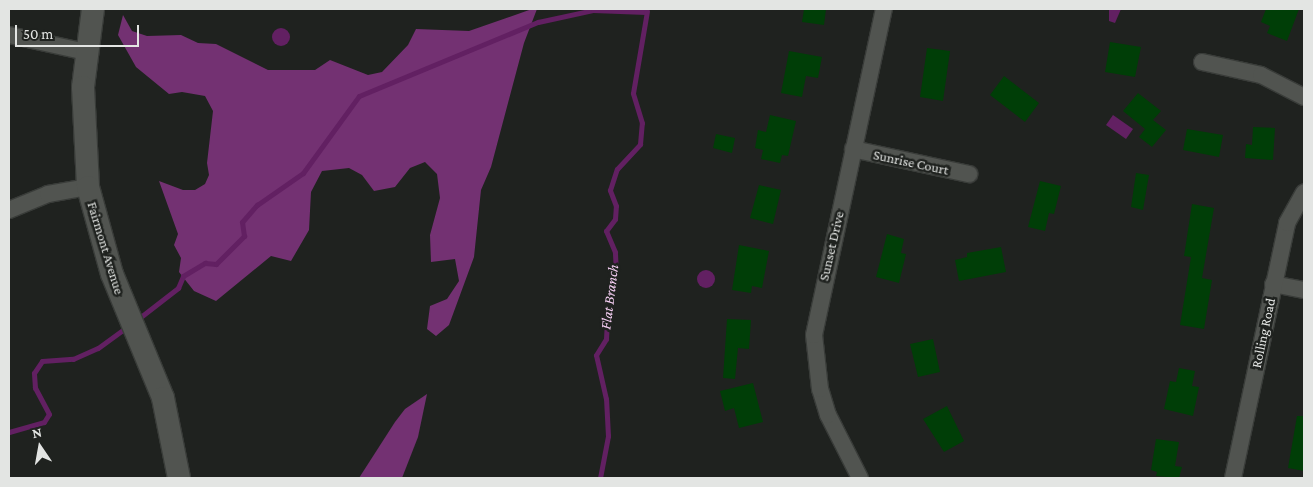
<!DOCTYPE html>
<html>
<head>
<meta charset="utf-8">
<style>
	body { margin:0 }
	#map { position:relative; width:1313px; height:487px; overflow:hidden; background:#1f221f; font-family:"Crimson Pro",serif }
	div>[style] { position:absolute }
	.forest>* { inset:0; background:#733172 }
	.water>* { inset:0; background:#622062 }
	.round { border-radius:50% }
	.stream>* { height:5px; margin:-2.5px; padding:0 2.5px; transform-origin:2.5px; border-radius:2.5px; background:#622062 }
	.building>* { inset:0; background:#003e07 }
	.roads { filter:drop-shadow(1px 0 #393c39) drop-shadow(-1px 0 #393c39) drop-shadow(0 1px #393c39) drop-shadow(0 -1px #393c39) }
	.street>* { height:16px; margin:-8px; padding:0 8px; transform-origin:8px; border-radius:8px; background:#515450 }
	.secondary>* { height:22px; margin:-11px; padding:0 11px; transform-origin:11px; border-radius:11px; background:#515450 }
	span { translate:-50% -50%; white-space:nowrap; text-align:center; line-height:1.15; -webkit-text-stroke:5px #1f221f; paint-order:stroke }
	.street-label { font-size:14px; color:#e3e5e3 }
	.water-label { font-size:15px; color:#f5cff3; font-style:italic }
	.frame { position:absolute; inset:0; border:10px solid #e3e5e3; pointer-events:none }
	.north { position:absolute; left:15px; top:422px; width:50px; height:50px; -webkit-text-stroke:4px #1f221f; paint-order:stroke; rotate:348deg; font-size:14px; font-weight:700; line-height:20px; text-align:center; color:#e3e5e3 }
	.north::after { content:''; display:block; margin:auto; width:18px; height:22px; background:#e3e5e3; clip-path:polygon(50% 0,100% 100%,50% 72%,0 100%) }
	.scale { position:absolute; left:15px; top:25px; width:124px; height:22px; box-sizing:border-box; border:2px solid #e3e5e3; border-top:0; padding-left:6px; font-size:15px; line-height:18px; white-space:nowrap; color:#e3e5e3; -webkit-text-stroke:4px #1f221f; paint-order:stroke }
</style>
</head>
<body>
<div id="map">
	<div class="forest">
		<div style="clip-path:polygon(532px 9px,537px 9px,524px 43px,491px 167px,481px 190px,474px 257px,449px 325px,436px 336px,427px 329px,430px 306px,447px 299px,459px 281px,455px 259px,431px 262px,430px 235px,440px 198px,437px 174px,425px 162px,410px 168px,395px 187px,374px 191px,362px 175px,349px 168px,322px 171px,311px 192px,309px 230px,291px 261px,271px 256px,216px 301px,194px 291px,179px 272px,181px 258px,174px 245px,178px 234px,159px 181px,183px 190px,195px 190px,205px 184px,209px 175px,207px 163px,213px 111px,205px 96px,182px 92px,169px 94px,136px 67px,118px 35px,123px 15px,132px 31px,147px 36px,181px 35px,198px 43px,216px 44px,268px 70px,315px 70px,330px 60px,368px 75px,382px 72px,408px 45px,416px 29px,469px 31px)"></div>
		<div style="clip-path:polygon(427px 394px,418px 437px,402px 478px,359px 478px,395px 422px,405px 409px)"></div>
	</div>
	<div class="water">
		<div style="clip-path:polygon(1109px 9px,1121px 9px,1115px 23px,1109px 21px)"></div>
		<div class="round" style="left:272px;top:28px;width:18px;height:18px"></div>
		<div style="clip-path:polygon(1113px 115px,1133px 129px,1126px 139px,1106px 125px)"></div>
		<div class="round" style="left:697px;top:270px;width:18px;height:18px"></div>
	</div>
	<div class="stream">
		<div style="left:138px;top:319px;width:51px;rotate:-37.8deg"></div>
		<div style="left:178px;top:288px;width:13px;rotate:-67deg"></div>
		<div style="left:183px;top:276px;width:26px;rotate:-31deg"></div>
		<div style="left:205px;top:263px;width:11px;rotate:5deg"></div>
		<div style="left:216px;top:264px;width:40px;rotate:-45deg"></div>
		<div style="left:244px;top:236px;width:14px;rotate:-98deg"></div>
		<div style="left:242px;top:222px;width:23px;rotate:-49deg"></div>
		<div style="left:257px;top:205px;width:56px;rotate:-34.8deg"></div>
		<div style="left:303px;top:173px;width:95px;rotate:-54deg"></div>
		<div style="left:359px;top:96px;width:194px;rotate:-22.5deg"></div>
		<div style="left:538px;top:22px;width:56px;rotate:-12.3deg"></div>
		<div style="left:593px;top:10px;width:53px;rotate:2.2deg"></div>
		<div style="left:9px;top:432px;width:36px;rotate:-16deg"></div>
		<div style="left:44px;top:422px;width:9px;rotate:-58deg"></div>
		<div style="left:49px;top:414px;width:30px;rotate:-118deg"></div>
		<div style="left:35px;top:388px;width:15px;rotate:-94deg"></div>
		<div style="left:34px;top:373px;width:14px;rotate:-56deg"></div>
		<div style="left:42px;top:361px;width:31px;rotate:-4deg"></div>
		<div style="left:73px;top:359px;width:27px;rotate:-24deg"></div>
		<div style="left:98px;top:348px;width:36px;rotate:-36deg"></div>
		<div style="left:600px;top:478px;width:43px;rotate:-79.2deg"></div>
		<div style="left:608px;top:436px;width:37px;rotate:-93deg"></div>
		<div style="left:606px;top:399px;width:45px;rotate:-102.8deg"></div>
		<div style="left:596px;top:355px;width:19px;rotate:-58deg"></div>
		<div style="left:606px;top:339px;width:35px;rotate:-87deg"></div>
		<div style="left:608px;top:304px;width:32px;rotate:-76deg"></div>
		<div style="left:616px;top:273px;width:21px;rotate:-93deg"></div>
		<div style="left:615px;top:252px;width:23px;rotate:-113deg"></div>
		<div style="left:606px;top:231px;width:15px;rotate:-53deg"></div>
		<div style="left:615px;top:219px;width:13px;rotate:-86deg"></div>
		<div style="left:616px;top:206px;width:17px;rotate:-111deg"></div>
		<div style="left:610px;top:190px;width:22px;rotate:-72deg"></div>
		<div style="left:617px;top:169px;width:34px;rotate:-47deg"></div>
		<div style="left:640px;top:144px;width:21px;rotate:-85deg"></div>
		<div style="left:642px;top:123px;width:31px;rotate:-107deg"></div>
		<div style="left:633px;top:93px;width:83px;rotate:-80.3deg"></div>
	</div>
	<div class="building">
		<div style="clip-path:polygon(804px 9px,826px 9px,824px 25px,802px 22px)"></div>
		<div style="clip-path:polygon(1266px 9px,1299px 9px,1287px 41px,1267px 33px,1270px 26px,1261px 22px)"></div>
		<div style="clip-path:polygon(1110px 42px,1141px 47px,1135px 77px,1105px 72px)"></div>
		<div style="clip-path:polygon(927px 48px,950px 51px,943px 101px,920px 97px)"></div>
		<div style="clip-path:polygon(789px 51px,822px 57px,818px 78px,806px 76px,802px 97px,781px 93px)"></div>
		<div style="clip-path:polygon(1004px 76px,1039px 103px,1025px 122px,990px 95px)"></div>
		<div style="clip-path:polygon(1138px 93px,1161px 111px,1153px 120px,1166px 130px,1152px 147px,1139px 137px,1145px 129px,1123px 111px)"></div>
		<div style="clip-path:polygon(770px 115px,796px 121px,788px 156px,782px 155px,780px 163px,761px 159px,763px 150px,755px 148px,758px 130px,766px 132px)"></div>
		<div style="clip-path:polygon(1253px 127px,1275px 128px,1273px 160px,1245px 158px,1246px 144px,1252px 145px)"></div>
		<div style="clip-path:polygon(1187px 129px,1223px 135px,1219px 157px,1183px 150px)"></div>
		<div style="clip-path:polygon(716px 134px,735px 138px,732px 153px,713px 148px)"></div>
		<div style="clip-path:polygon(1136px 173px,1149px 175px,1143px 210px,1131px 207px)"></div>
		<div style="clip-path:polygon(1040px 181px,1061px 186px,1054px 214px,1049px 213px,1045px 231px,1028px 227px)"></div>
		<div style="clip-path:polygon(759px 185px,781px 190px,773px 224px,750px 218px)"></div>
		<div style="clip-path:polygon(1192px 204px,1214px 208px,1202px 278px,1212px 280px,1204px 329px,1180px 325px,1191px 257px,1184px 256px)"></div>
		<div style="clip-path:polygon(887px 234px,904px 239px,901px 253px,906px 254px,899px 283px,876px 277px)"></div>
		<div style="clip-path:polygon(739px 245px,769px 251px,762px 288px,752px 286px,751px 293px,732px 290px)"></div>
		<div style="clip-path:polygon(1001px 247px,1006px 272px,959px 281px,955px 260px,967px 257px,967px 253px)"></div>
		<div style="clip-path:polygon(727px 319px,751px 320px,749px 349px,738px 348px,735px 379px,723px 378px)"></div>
		<div style="clip-path:polygon(933px 339px,940px 372px,918px 377px,910px 344px)"></div>
		<div style="clip-path:polygon(1179px 368px,1195px 371px,1192px 386px,1199px 387px,1193px 416px,1164px 409px,1170px 381px,1176px 382px)"></div>
		<div style="clip-path:polygon(753px 383px,763px 422px,739px 428px,734px 408px,725px 411px,720px 391px)"></div>
		<div style="clip-path:polygon(947px 406px,964px 441px,944px 452px,923px 419px)"></div>
		<div style="clip-path:polygon(1297px 416px,1304px 416px,1304px 471px,1288px 468px)"></div>
		<div style="clip-path:polygon(1156px 439px,1179px 442px,1175px 466px,1182px 467px,1179px 478px,1156px 476px,1157px 472px,1151px 470px)"></div>
	</div>
	<div class="roads">
		<div class="street">
			<div style="left:9px;top:35px;width:79px;rotate:12.4deg"></div>
			<div style="left:1202px;top:62px;width:60px;rotate:12.4deg"></div>
			<div style="left:1261px;top:75px;width:48px;rotate:27.1deg"></div>
			<div style="left:853px;top:149px;width:119px;rotate:12.2deg"></div>
			<div style="left:9px;top:210px;width:42px;rotate:-22.3deg"></div>
			<div style="left:48px;top:194px;width:41px;rotate:-9.9deg"></div>
			<div style="left:1273px;top:284px;width:32px;rotate:11deg"></div>
			<div style="left:860px;top:478px;width:71px;rotate:-116.9deg"></div>
			<div style="left:828px;top:415px;width:27px;rotate:-107deg"></div>
			<div style="left:820px;top:389px;width:54px;rotate:-96.3deg"></div>
			<div style="left:814px;top:335px;width:333px;rotate:-77.9deg"></div>
			<div style="left:1233px;top:478px;width:261px;rotate:-78deg"></div>
			<div style="left:1287px;top:223px;width:35px;rotate:-61deg"></div>
		</div>
		<div class="secondary">
			<div style="left:93px;top:9px;width:79px;rotate:97.3deg"></div>
			<div style="left:83px;top:87px;width:100px;rotate:87.1deg"></div>
			<div style="left:88px;top:187px;width:90px;rotate:74.6deg"></div>
			<div style="left:112px;top:274px;width:134px;rotate:67.6deg"></div>
			<div style="left:163px;top:398px;width:82px;rotate:78.7deg"></div>
		</div>
	</div>
	<div class="street-label">
		<span style="left:911px;top:162px;rotate:12deg">Sunrise Court</span>
		<span style="left:831px;top:246px;rotate:-77deg">Sunset Drive</span>
		<span style="left:106px;top:248px;rotate:73deg">Fairmont Avenue</span>
		<span style="left:1263px;top:333px;rotate:-78deg">Rolling Road</span>
	</div>
	<div class="water-label">
		<span style="left:610px;top:297px;rotate:-83deg">Flat Branch</span>
	</div>
	<div class="frame"></div>
	<div class="north">N</div>
	<div class="scale">50 m</div>
</div>
</body>
</html>
